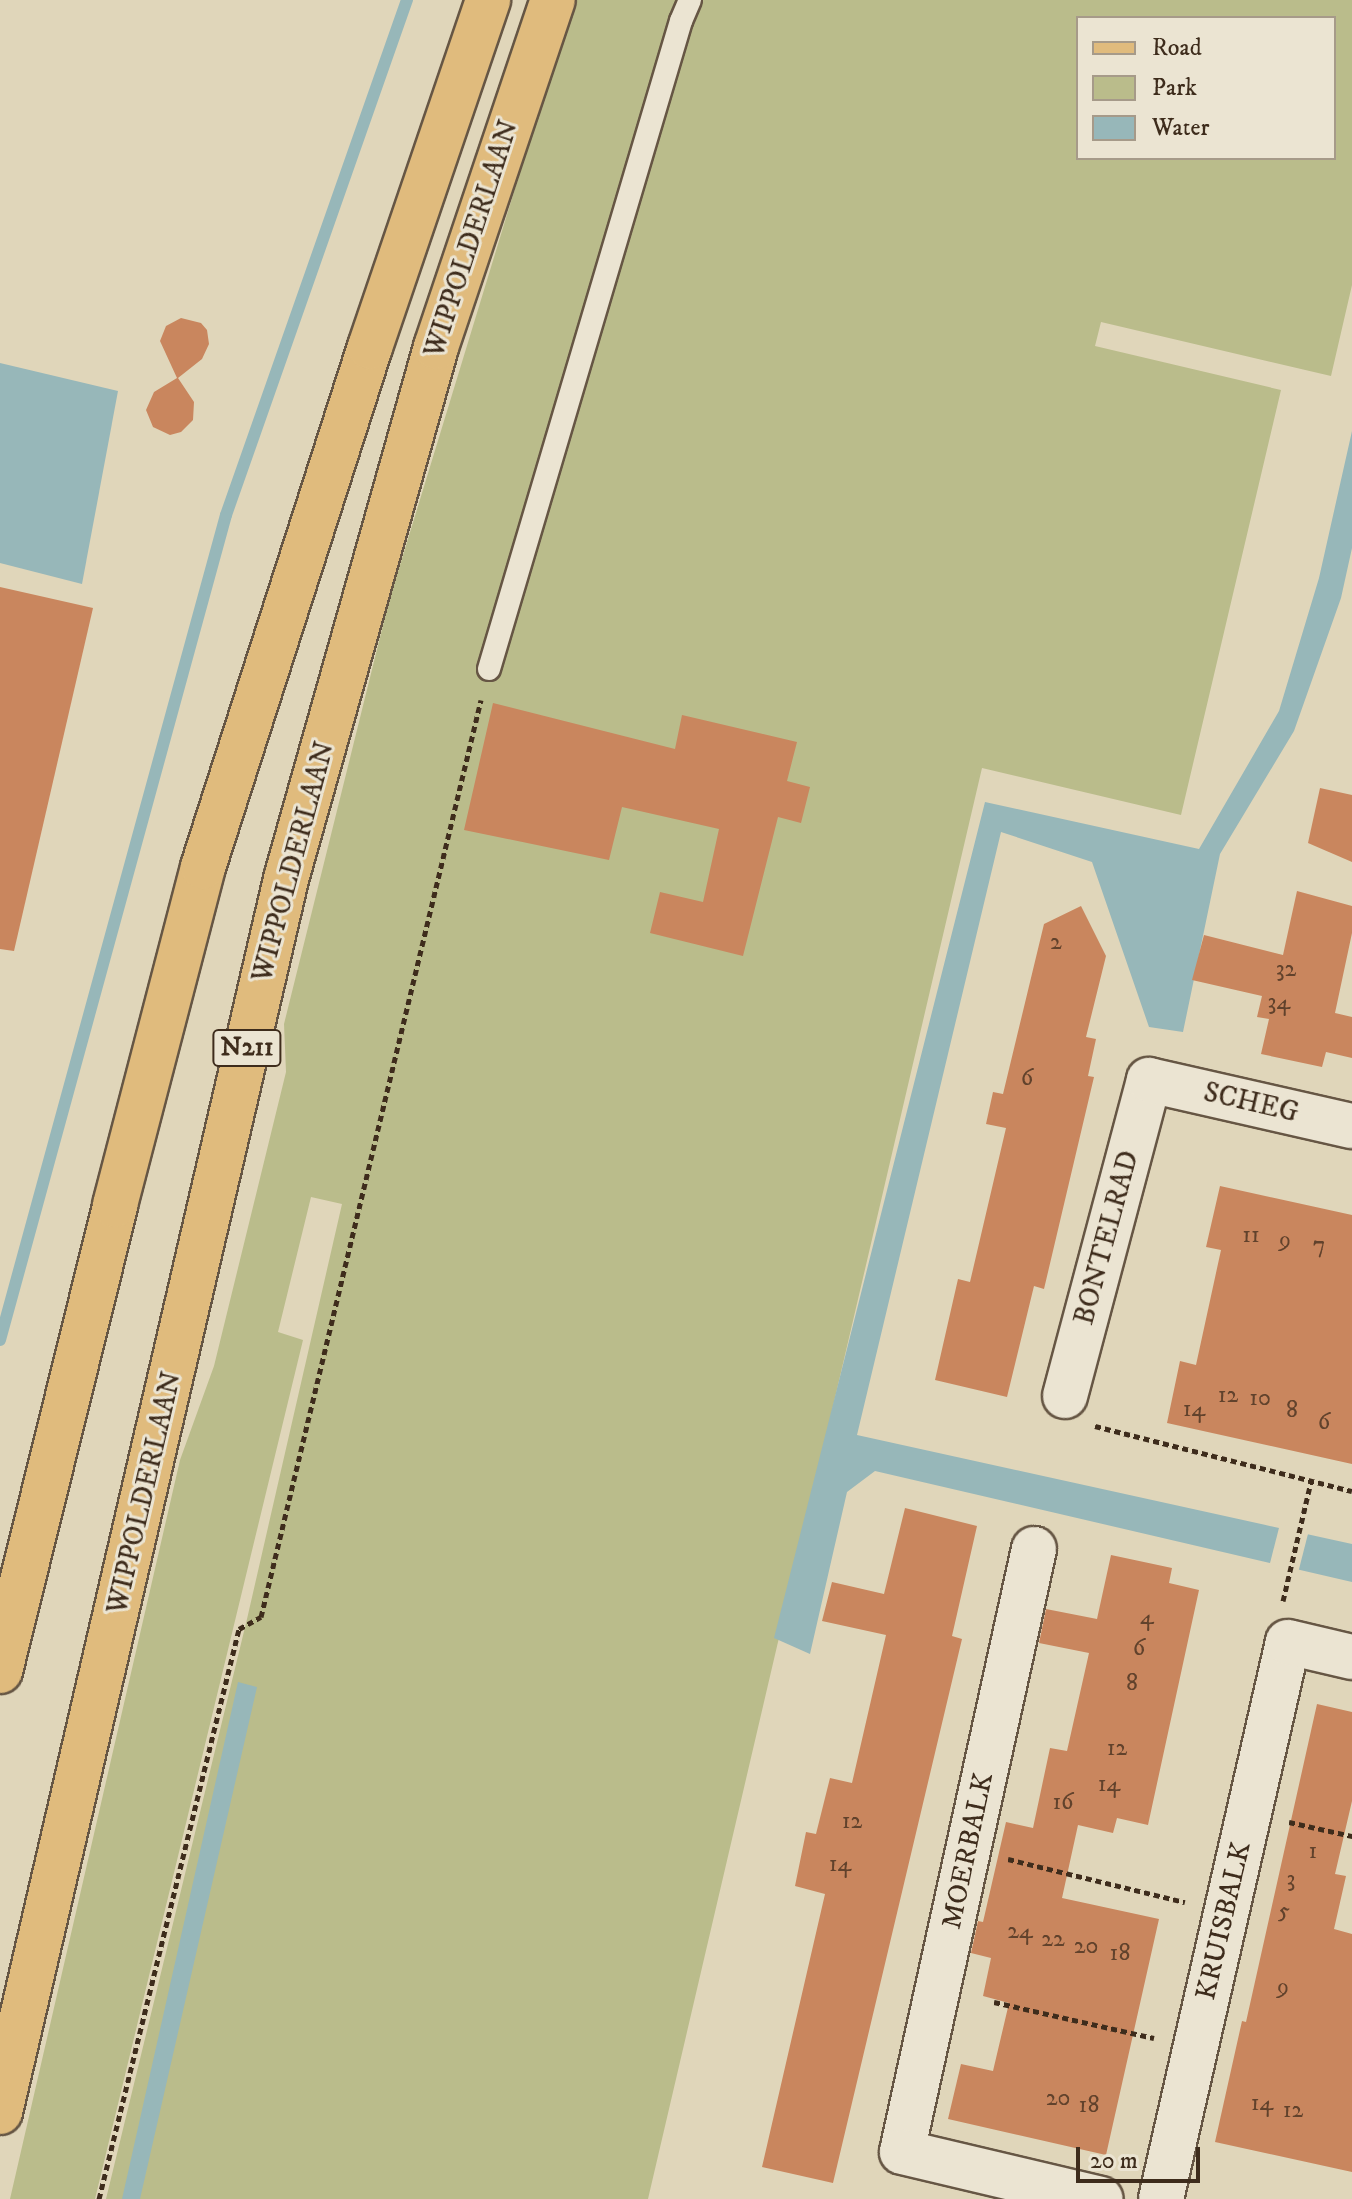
<!DOCTYPE html>
<html>
<head>
<meta charset="utf-8">
<style>
	body { margin:0 }
	#map { position:relative; width:1352px; height:2199px; overflow:hidden; background:#e0d6ba; font-family:"IM FELL DW Pica",serif }
	div>[style] { position:absolute }
	.green>* { inset:0; background:#babc8b }
	.water>* { inset:0; background:#97b7b9 }
	.pier>* { inset:0; background:#e0d6ba }
	.stream>* { height:12px; margin:-6px; padding:0 6px; transform-origin:6px; border-radius:6px; background:#97b7b9 }
	.building>* { inset:0; background:#c9865e }
	.path>* { height:5px; margin-top:-2.5px; transform-origin:0; background:repeating-linear-gradient(90deg,#3e2c1c 0 6px,transparent 0 10px) }
	.roads { filter:drop-shadow(2px 0 #665644) drop-shadow(-2px 0 #665644) drop-shadow(0 2px #665644) drop-shadow(0 -2px #665644) }
	.lane>* { height:22px; margin:-11px; padding:0 11px; transform-origin:11px; border-radius:11px; background:#ebe4d2 }
	.street>* { height:44px; margin:-22px; padding:0 22px; transform-origin:22px; border-radius:22px; background:#ebe4d2 }
	.primary>* { height:44px; margin:-22px; padding:0 22px; transform-origin:22px; border-radius:22px; background:#e0bb7d }
	span { translate:-50% -50%; white-space:nowrap; text-align:center; line-height:1.15; -webkit-text-stroke:6px #ebe4d2; paint-order:stroke }
	.number-label { font-size:24px; color:#61422c }
	.number-label span { -webkit-text-stroke-width:0 }
	.shield-label span { padding:2px 6px; background:#ebe4d2; border:2px solid; border-radius:6px; -webkit-text-stroke-width:0 }
	.shield-label { font-size:26px; color:#3e2c1c; font-weight:700 }
	.street-label { font-size:28px; color:#3e2c1c }
	.legend { position:absolute; left:1076px; top:16px; width:260px; height:144px; box-sizing:border-box; background:#ebe4d2; border:2px solid #a69a89; margin:0; padding:10px 14px; list-style:none; font-size:24px; color:#3e2c1c }
	.legend li { display:flex; align-items:center; gap:16px; height:40px }
	.legend b { width:40px; border:2px solid #a69a89 }
	.scale { position:absolute; left:1076px; top:2147px; width:124px; height:36px; box-sizing:border-box; border:4px solid #3e2c1c; border-top:0; padding-left:10px; font-size:24px; line-height:28px; white-space:nowrap; color:#3e2c1c; -webkit-text-stroke:6px #ebe4d2; paint-order:stroke }
</style>
</head>
<body>
<div id="map">
	<div class="green">
		<div style="clip-path:polygon(evenodd,577px 0,1352px 0,1352px 285px,1331px 376px,1101px 322px,1095px 346px,1281px 390px,1181px 815px,982px 768px,648px 2199px,106px 2199px,247px 1619px,342px 1204px,311px 1197px,278px 1332px,303px 1340px,95px 2199px,10px 2199px,180px 1460px,214px 1366px,286px 1072px,284px 1024px,389px 601px,557px 51px,577px 0,1078px 18px,1334px 18px,1334px 158px,1078px 158px,1078px 18px)"></div>
	</div>
	<div class="water">
		<div style="clip-path:polygon(0 363px,118px 391px,82px 584px,0 563px)"></div>
		<div style="clip-path:polygon(1352px 431px,1352px 548px,1341px 598px,1294px 731px,1220px 854px,1183px 1032px,1149px 1027px,1092px 862px,1001px 832px,857px 1435px,1352px 1544px,1352px 1582px,875px 1471px,847px 1492px,810px 1654px,774px 1638px,985px 802px,1199px 849px,1279px 711px,1319px 578px)"></div>
		<div style="clip-path:polygon(238px 1682px,257px 1687px,140px 2199px,122px 2199px)"></div>
	</div>
	<div class="pier">
		<div style="clip-path:polygon(1280px 1524px,1309px 1530px,1298px 1573px,1269px 1567px)"></div>
	</div>
	<div class="stream">
		<div style="left:0;top:1340px;width:855px;rotate:-74.68deg"></div>
		<div style="left:226px;top:515px;width:546px;rotate:-70.64deg"></div>
	</div>
	<div class="building">
		<div style="clip-path:polygon(181px 318px,201px 323px,207px 330px,209px 344px,202px 359px,178px 378px,194px 402px,193px 420px,181px 432px,170px 435px,153px 427px,146px 410px,154px 392px,177px 378px,160px 341px,166px 326px)"></div>
		<div style="clip-path:polygon(0 587px,93px 608px,14px 951px,0 949px)"></div>
		<div style="clip-path:polygon(493px 703px,675px 749px,682px 715px,797px 742px,787px 781px,810px 787px,801px 823px,778px 817px,743px 956px,650px 933px,660px 892px,703px 902px,719px 829px,622px 807px,609px 860px,464px 830px)"></div>
		<div style="clip-path:polygon(1320px 788px,1352px 795px,1352px 862px,1308px 843px)"></div>
		<div style="clip-path:polygon(1297px 891px,1352px 906px,1352px 933px,1335px 1013px,1352px 1017px,1352px 1058px,1326px 1052px,1322px 1067px,1261px 1054px,1269px 1019px,1257px 1017px,1262px 996px,1192px 980px,1204px 935px,1283px 955px)"></div>
		<div style="clip-path:polygon(1081px 906px,1106px 956px,1086px 1037px,1096px 1039px,1088px 1076px,1094px 1077px,1044px 1289px,1034px 1286px,1007px 1397px,935px 1380px,958px 1279px,970px 1282px,1006px 1128px,986px 1124px,993px 1092px,1003px 1094px,1044px 924px)"></div>
		<div style="clip-path:polygon(1220px 1186px,1352px 1215px,1352px 1464px,1167px 1423px,1180px 1361px,1196px 1365px,1221px 1250px,1206px 1247px)"></div>
		<div style="clip-path:polygon(905px 1508px,977px 1526px,952px 1636px,962px 1639px,833px 2183px,762px 2167px,825px 1894px,795px 1886px,806px 1832px,816px 1834px,830px 1778px,852px 1783px,886px 1635px,822px 1621px,832px 1582px,884px 1594px)"></div>
		<div style="clip-path:polygon(1111px 1555px,1172px 1568px,1169px 1583px,1199px 1590px,1148px 1825px,1117px 1818px,1113px 1833px,1078px 1825px,1062px 1898px,1159px 1919px,1106px 2155px,948px 2119px,961px 2064px,993px 2071px,1009px 2003px,983px 1996px,991px 1958px,971px 1953px,978px 1921px,983px 1922px,1006px 1822px,1033px 1828px,1050px 1748px,1067px 1751px,1089px 1653px,1039px 1643px,1046px 1609px,1097px 1619px)"></div>
		<div style="clip-path:polygon(1317px 1704px,1352px 1712px,1352px 1801px,1335px 1874px,1346px 1876px,1334px 1929px,1352px 1934px,1352px 2172px,1215px 2142px,1242px 2021px,1246px 2022px)"></div>
	</div>
	<div class="path">
		<div style="left:1095px;top:1426px;width:265px;rotate:14.2deg"></div>
		<div style="left:1283px;top:1601px;width:122px;rotate:-76.8deg"></div>
		<div style="left:1289px;top:1822px;width:65px;rotate:12.5deg"></div>
		<div style="left:1008px;top:1859px;width:182px;rotate:13.7deg"></div>
		<div style="left:994px;top:2002px;width:164px;rotate:12.7deg"></div>
		<div style="left:99px;top:2199px;width:587px;rotate:-76.2deg"></div>
		<div style="left:239px;top:1629px;width:25px;rotate:-29deg"></div>
		<div style="left:261px;top:1617px;width:943px;rotate:-76.51deg"></div>
	</div>
	<div class="roads">
		<div class="lane">
			<div style="left:489px;top:669px;width:676px;rotate:-73.5deg"></div>
			<div style="left:681px;top:21px;width:23px;rotate:-67deg"></div>
		</div>
		<div class="street">
			<div style="left:1065px;top:1396px;width:327px;rotate:-75.1deg"></div>
			<div style="left:1149px;top:1080px;width:208px;rotate:12.8deg"></div>
			<div style="left:1034px;top:1549px;width:617px;rotate:102.35deg"></div>
			<div style="left:902px;top:2152px;width:204px;rotate:13.3deg"></div>
			<div style="left:1161px;top:2199px;width:571px;rotate:-77.16deg"></div>
			<div style="left:1288px;top:1642px;width:66px;rotate:13.2deg"></div>
		</div>
		<div class="primary">
			<div style="left:0;top:1671px;width:480px;rotate:-76.1deg"></div>
			<div style="left:115px;top:1205px;width:349px;rotate:-75.4deg"></div>
			<div style="left:203px;top:867px;width:546px;rotate:-72.2deg"></div>
			<div style="left:370px;top:347px;width:367px;rotate:-71.2deg"></div>
			<div style="left:0;top:2112px;width:1266px;rotate:-76.94deg"></div>
			<div style="left:286px;top:879px;width:553px;rotate:-74.25deg"></div>
			<div style="left:436px;top:347px;width:366px;rotate:-71.4deg"></div>
		</div>
	</div>
	<div class="number-label">
		<span style="left:1056px;top:943px">2</span>
		<span style="left:1286px;top:970px">32</span>
		<span style="left:1279px;top:1003px">34</span>
		<span style="left:1027px;top:1079px">6</span>
		<span style="left:1251px;top:1236px">11</span>
		<span style="left:1285px;top:1241px">9</span>
		<span style="left:1319px;top:1246px">7</span>
		<span style="left:1228px;top:1396px">12</span>
		<span style="left:1260px;top:1399px">10</span>
		<span style="left:1194px;top:1410px">14</span>
		<span style="left:1292px;top:1411px">8</span>
		<span style="left:1324px;top:1423px">6</span>
		<span style="left:1147px;top:1618px">4</span>
		<span style="left:1139px;top:1649px">6</span>
		<span style="left:1132px;top:1684px">8</span>
		<span style="left:1117px;top:1749px">12</span>
		<span style="left:1109px;top:1785px">14</span>
		<span style="left:1063px;top:1803px">16</span>
		<span style="left:852px;top:1822px">12</span>
		<span style="left:1313px;top:1852px">1</span>
		<span style="left:840px;top:1865px">14</span>
		<span style="left:1291px;top:1880px">3</span>
		<span style="left:1284px;top:1912px">5</span>
		<span style="left:1020px;top:1932px">24</span>
		<span style="left:1053px;top:1940px">22</span>
		<span style="left:1086px;top:1947px">20</span>
		<span style="left:1120px;top:1954px">18</span>
		<span style="left:1283px;top:1988px">9</span>
		<span style="left:1058px;top:2099px">20</span>
		<span style="left:1262px;top:2104px">14</span>
		<span style="left:1089px;top:2106px">18</span>
		<span style="left:1293px;top:2111px">12</span>
	</div>
	<div class="shield-label">
		<span style="left:247px;top:1048px">N211</span>
	</div>
	<div class="street-label">
		<span style="left:472px;top:239px;rotate:-72deg">WIPPOLDERLAAN</span>
		<span style="left:294px;top:862px;rotate:-75deg">WIPPOLDERLAAN</span>
		<span style="left:1251px;top:1103px;rotate:13deg">SCHEG</span>
		<span style="left:1107px;top:1238px;rotate:-75deg">BONTELRAD</span>
		<span style="left:145px;top:1493px;rotate:-77deg">WIPPOLDERLAAN</span>
		<span style="left:968px;top:1851px;rotate:-78deg">MOERBALK</span>
		<span style="left:1224px;top:1921px;rotate:-77deg">KRUISBALK</span>
	</div>
	<ul class="legend">
	<li><b style="height:10px;background:#e0bb7d"></b>Road</li>
	<li><b style="height:22px;background:#babc8b"></b>Park</li>
	<li><b style="height:22px;background:#97b7b9"></b>Water</li>
	</ul>
	<div class="scale">20 m</div>
</div>
</body>
</html>
